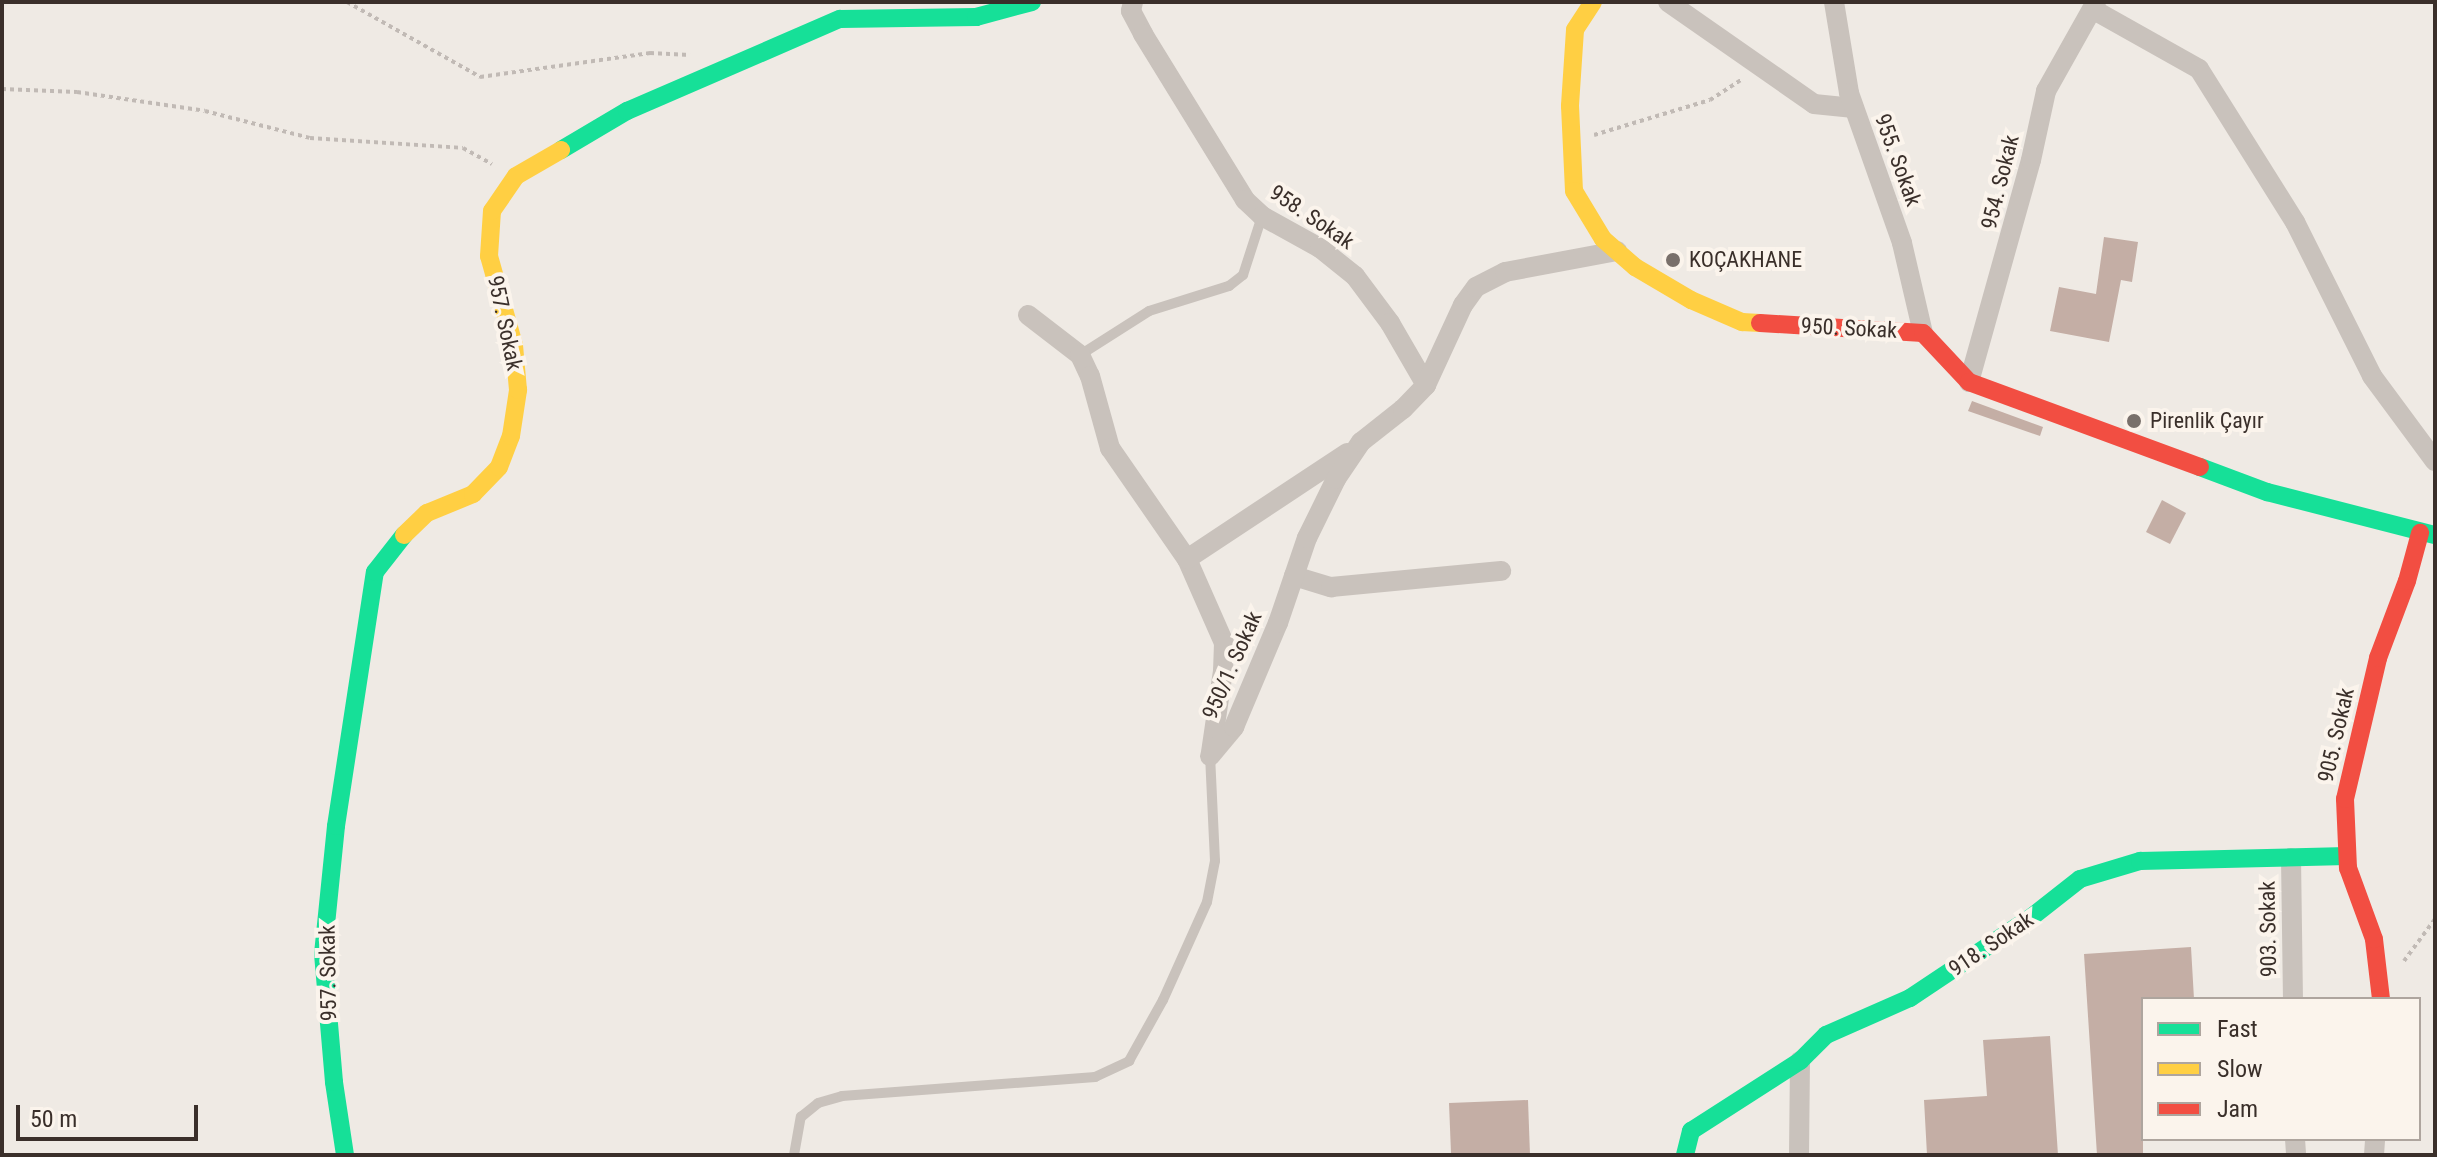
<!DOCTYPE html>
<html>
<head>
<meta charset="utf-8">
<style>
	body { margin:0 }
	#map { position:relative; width:2437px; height:1157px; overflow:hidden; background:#efeae4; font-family:"Roboto Condensed",sans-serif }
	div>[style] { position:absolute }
	.building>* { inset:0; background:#c4aea5 }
	.path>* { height:4px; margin-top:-2px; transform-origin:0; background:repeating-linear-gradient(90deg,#c1bab5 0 4px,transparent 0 8px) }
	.lane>* { height:10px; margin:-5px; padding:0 5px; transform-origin:5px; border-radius:5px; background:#c9c2bc }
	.street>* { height:20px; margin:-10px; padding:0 10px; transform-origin:10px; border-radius:10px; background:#c9c2bc }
	.fast>* { height:18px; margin:-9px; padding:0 9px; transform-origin:9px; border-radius:9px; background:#16e098 }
	.slow>* { height:18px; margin:-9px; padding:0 9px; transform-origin:9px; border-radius:9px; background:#ffcf43 }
	.jam>* { height:18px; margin:-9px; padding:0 9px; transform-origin:9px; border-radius:9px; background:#f24e42 }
	.dots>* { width:22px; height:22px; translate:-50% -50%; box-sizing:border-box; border:4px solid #fbf4ec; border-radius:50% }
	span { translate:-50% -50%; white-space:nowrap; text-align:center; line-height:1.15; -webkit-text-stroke:8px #fbf4ec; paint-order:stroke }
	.street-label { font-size:22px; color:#3a2f2a }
	.poi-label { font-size:22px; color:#3a2f2a }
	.left { translate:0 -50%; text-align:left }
	.frame { position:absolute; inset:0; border:4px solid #3a2f2a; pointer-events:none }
	.legend { position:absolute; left:2141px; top:997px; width:280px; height:144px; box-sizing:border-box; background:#fbf4ec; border:2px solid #aea59e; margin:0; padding:10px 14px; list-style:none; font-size:24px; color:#3a2f2a }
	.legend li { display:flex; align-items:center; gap:16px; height:40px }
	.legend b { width:40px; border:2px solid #aea59e }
	.scale { position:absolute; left:16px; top:1105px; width:182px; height:36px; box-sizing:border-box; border:4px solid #3a2f2a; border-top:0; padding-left:10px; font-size:24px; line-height:28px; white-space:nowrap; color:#3a2f2a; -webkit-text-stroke:6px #fbf4ec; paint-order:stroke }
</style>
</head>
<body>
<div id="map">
	<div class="building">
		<div style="clip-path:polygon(2104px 237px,2138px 242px,2132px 282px,2121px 280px,2109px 342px,2050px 331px,2059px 287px,2096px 294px)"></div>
		<div style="clip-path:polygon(1972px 401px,2043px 427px,2040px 436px,1968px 411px)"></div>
		<div style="clip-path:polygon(2162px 500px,2186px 513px,2170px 544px,2146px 532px)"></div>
		<div style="clip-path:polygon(2191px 947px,2194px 999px,2143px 999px,2143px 1155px,2097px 1155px,2084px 954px)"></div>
		<div style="clip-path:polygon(2050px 1036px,2058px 1155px,1927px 1155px,1924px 1100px,1987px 1096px,1983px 1040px)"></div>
		<div style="clip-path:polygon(1528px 1100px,1530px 1155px,1451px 1153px,1449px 1103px)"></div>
	</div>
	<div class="path">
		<div style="left:347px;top:2px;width:153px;rotate:29.4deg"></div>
		<div style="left:480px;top:77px;width:172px;rotate:-8deg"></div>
		<div style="left:650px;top:53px;width:40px;rotate:2.9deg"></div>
		<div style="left:2px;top:89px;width:75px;rotate:2.3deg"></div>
		<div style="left:77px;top:92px;width:129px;rotate:8.4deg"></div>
		<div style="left:205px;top:111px;width:108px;rotate:14.4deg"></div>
		<div style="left:310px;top:138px;width:153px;rotate:3.7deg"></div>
		<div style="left:463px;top:148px;width:33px;rotate:29deg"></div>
		<div style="left:1594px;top:135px;width:121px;rotate:-16.8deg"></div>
		<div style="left:1710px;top:100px;width:38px;rotate:-33deg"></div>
		<div style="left:2404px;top:961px;width:52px;rotate:-53.6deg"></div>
	</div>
	<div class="lane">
		<div style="left:1080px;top:355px;width:82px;rotate:-32.5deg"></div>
		<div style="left:1149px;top:311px;width:84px;rotate:-17.4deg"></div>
		<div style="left:1229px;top:286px;width:18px;rotate:-38deg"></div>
		<div style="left:1243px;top:275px;width:62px;rotate:-72.1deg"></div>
		<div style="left:794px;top:1155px;width:39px;rotate:-80deg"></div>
		<div style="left:801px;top:1117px;width:22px;rotate:-39deg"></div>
		<div style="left:818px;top:1103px;width:25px;rotate:-16deg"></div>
		<div style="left:842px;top:1096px;width:254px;rotate:-4.3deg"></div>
		<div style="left:1095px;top:1077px;width:38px;rotate:-25deg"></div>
		<div style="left:1129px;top:1061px;width:70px;rotate:-60.9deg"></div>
		<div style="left:1163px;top:1000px;width:107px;rotate:-65.8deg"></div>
		<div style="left:1207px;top:902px;width:42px;rotate:-79deg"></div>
		<div style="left:1215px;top:861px;width:105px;rotate:-92.7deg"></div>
	</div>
	<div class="street">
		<div style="left:1133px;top:2px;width:9px;rotate:103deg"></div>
		<div style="left:1131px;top:11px;width:26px;rotate:62deg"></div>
		<div style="left:1143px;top:34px;width:195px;rotate:58.4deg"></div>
		<div style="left:1245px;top:200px;width:23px;rotate:43deg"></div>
		<div style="left:1262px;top:216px;width:66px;rotate:28.9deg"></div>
		<div style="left:1320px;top:248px;width:45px;rotate:38.7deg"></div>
		<div style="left:1355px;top:276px;width:59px;rotate:53.3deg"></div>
		<div style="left:1390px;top:323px;width:72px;rotate:59.9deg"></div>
		<div style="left:1668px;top:2px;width:178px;rotate:34.9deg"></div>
		<div style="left:1814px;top:104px;width:40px;rotate:5.7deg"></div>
		<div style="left:1834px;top:2px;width:92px;rotate:80.6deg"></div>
		<div style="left:1849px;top:93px;width:159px;rotate:70.5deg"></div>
		<div style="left:1902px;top:243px;width:92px;rotate:76.9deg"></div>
		<div style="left:2094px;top:10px;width:120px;rotate:29.3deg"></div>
		<div style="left:2199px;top:69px;width:181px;rotate:57.9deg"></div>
		<div style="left:2295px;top:222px;width:172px;rotate:63.4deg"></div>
		<div style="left:2372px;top:376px;width:106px;rotate:53.5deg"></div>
		<div style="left:1028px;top:315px;width:66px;rotate:37.6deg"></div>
		<div style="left:1080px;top:355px;width:23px;rotate:65deg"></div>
		<div style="left:1090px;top:376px;width:75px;rotate:74.5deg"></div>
		<div style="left:1110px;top:448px;width:135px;rotate:55.3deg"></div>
		<div style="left:1187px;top:559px;width:92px;rotate:66.2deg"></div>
		<div style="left:1224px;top:643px;width:28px;rotate:92deg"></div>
		<div style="left:1223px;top:671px;width:82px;rotate:98.4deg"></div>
		<div style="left:1969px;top:382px;width:230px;rotate:-74.4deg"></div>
		<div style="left:2031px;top:160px;width:71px;rotate:-77.7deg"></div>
		<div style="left:2046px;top:91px;width:102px;rotate:-60.7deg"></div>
		<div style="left:1187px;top:559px;width:192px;rotate:-33.5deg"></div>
		<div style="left:1294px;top:576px;width:39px;rotate:17deg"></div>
		<div style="left:1331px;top:587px;width:171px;rotate:-5.4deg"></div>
		<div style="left:1210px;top:756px;width:38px;rotate:-50deg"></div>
		<div style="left:1234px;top:727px;width:113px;rotate:-67.1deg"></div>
		<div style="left:1278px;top:623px;width:90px;rotate:-71.2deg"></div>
		<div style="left:1307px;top:538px;width:66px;rotate:-63.8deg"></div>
		<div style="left:1336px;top:479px;width:45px;rotate:-56deg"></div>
		<div style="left:1361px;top:442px;width:53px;rotate:-38.2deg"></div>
		<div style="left:1403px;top:409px;width:33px;rotate:-46deg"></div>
		<div style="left:1426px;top:385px;width:88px;rotate:-65.2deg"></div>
		<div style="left:1463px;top:305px;width:22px;rotate:-54deg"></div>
		<div style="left:1476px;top:287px;width:33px;rotate:-27deg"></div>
		<div style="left:1505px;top:272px;width:114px;rotate:-10.6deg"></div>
		<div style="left:2291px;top:858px;width:141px;rotate:89.2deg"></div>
		<div style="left:2295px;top:1139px;width:16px;rotate:86deg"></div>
		<div style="left:1799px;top:1155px;width:94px;rotate:-89.4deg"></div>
		<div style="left:2374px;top:1155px;width:16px;rotate:-86deg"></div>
	</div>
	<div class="fast">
		<div style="left:561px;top:150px;width:77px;rotate:-30.6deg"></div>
		<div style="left:627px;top:111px;width:232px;rotate:-23.4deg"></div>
		<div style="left:840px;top:19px;width:136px;rotate:-0.8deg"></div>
		<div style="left:976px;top:17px;width:58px;rotate:-15deg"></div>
		<div style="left:2200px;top:467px;width:72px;rotate:20.5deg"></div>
		<div style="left:2267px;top:492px;width:173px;rotate:14.4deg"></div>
		<div style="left:345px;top:1155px;width:74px;rotate:-98.6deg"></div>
		<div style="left:334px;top:1082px;width:128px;rotate:-94.9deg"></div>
		<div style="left:323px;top:954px;width:129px;rotate:-84.2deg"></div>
		<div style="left:336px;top:826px;width:257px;rotate:-81.3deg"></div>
		<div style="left:375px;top:572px;width:47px;rotate:-51.9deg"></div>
		<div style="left:1685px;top:1155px;width:25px;rotate:-76deg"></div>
		<div style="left:1691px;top:1131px;width:130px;rotate:-32.7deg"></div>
		<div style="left:1800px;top:1061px;width:37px;rotate:-45deg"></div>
		<div style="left:1826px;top:1035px;width:92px;rotate:-23.8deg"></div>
		<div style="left:1910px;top:998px;width:148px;rotate:-33.7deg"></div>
		<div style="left:2033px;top:916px;width:60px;rotate:-38.2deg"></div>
		<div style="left:2080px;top:879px;width:63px;rotate:-16.7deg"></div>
		<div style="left:2140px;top:861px;width:207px;rotate:-1.4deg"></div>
	</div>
	<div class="slow">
		<div style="left:1593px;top:2px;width:33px;rotate:123deg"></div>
		<div style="left:1575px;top:30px;width:76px;rotate:93.8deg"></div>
		<div style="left:1570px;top:106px;width:85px;rotate:87.3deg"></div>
		<div style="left:1574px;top:191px;width:56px;rotate:58.9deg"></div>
		<div style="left:1603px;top:239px;width:43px;rotate:41.2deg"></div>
		<div style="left:1635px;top:267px;width:65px;rotate:30.5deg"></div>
		<div style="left:1691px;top:300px;width:56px;rotate:23.3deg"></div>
		<div style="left:1742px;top:322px;width:18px;rotate:3deg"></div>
		<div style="left:404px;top:535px;width:32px;rotate:-44deg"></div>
		<div style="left:427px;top:513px;width:50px;rotate:-22.4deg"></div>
		<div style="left:473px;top:494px;width:37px;rotate:-46deg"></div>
		<div style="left:499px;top:467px;width:33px;rotate:-69deg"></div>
		<div style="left:511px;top:436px;width:47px;rotate:-81.3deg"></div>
		<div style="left:518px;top:390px;width:45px;rotate:-95.1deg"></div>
		<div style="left:514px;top:345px;width:92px;rotate:-105.7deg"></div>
		<div style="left:489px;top:256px;width:45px;rotate:-86.2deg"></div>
		<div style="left:492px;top:211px;width:42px;rotate:-55.6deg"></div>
		<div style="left:516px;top:176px;width:52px;rotate:-30deg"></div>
	</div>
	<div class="jam">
		<div style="left:1760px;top:323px;width:163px;rotate:3.5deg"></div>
		<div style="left:1923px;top:333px;width:67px;rotate:46.8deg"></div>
		<div style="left:1969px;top:382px;width:246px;rotate:20.2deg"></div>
		<div style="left:2381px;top:999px;width:60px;rotate:-96.7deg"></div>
		<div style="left:2374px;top:939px;width:76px;rotate:-110.1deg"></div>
		<div style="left:2348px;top:868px;width:69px;rotate:-92.5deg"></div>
		<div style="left:2345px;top:799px;width:145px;rotate:-76.8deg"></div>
		<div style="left:2378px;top:658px;width:82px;rotate:-69.4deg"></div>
		<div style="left:2407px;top:581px;width:50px;rotate:-74.8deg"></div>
	</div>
	<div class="dots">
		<div style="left:1673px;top:260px;background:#79706b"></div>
		<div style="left:2134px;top:421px;background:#79706b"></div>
	</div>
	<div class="street-label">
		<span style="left:1898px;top:160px;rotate:70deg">955. Sokak</span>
		<span style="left:2000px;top:182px;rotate:-76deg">954. Sokak</span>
		<span style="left:1312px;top:217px;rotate:34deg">958. Sokak</span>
		<span style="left:505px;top:323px;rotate:78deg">957. Sokak</span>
		<span style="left:1849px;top:328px;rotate:3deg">950. Sokak</span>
		<span style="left:1232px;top:665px;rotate:-66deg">950/1. Sokak</span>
		<span style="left:2336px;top:735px;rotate:-77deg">905. Sokak</span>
		<span style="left:2268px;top:929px;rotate:-91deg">903. Sokak</span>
		<span style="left:1991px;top:944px;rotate:-34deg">918. Sokak</span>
		<span style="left:328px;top:973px;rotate:-91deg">957. Sokak</span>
	</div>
	<div class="poi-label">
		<span class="left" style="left:1689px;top:260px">KOÇAKHANE</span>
		<span class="left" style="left:2150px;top:421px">Pirenlik Çayır</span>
	</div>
	<div class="frame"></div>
	<ul class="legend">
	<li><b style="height:10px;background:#16e098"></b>Fast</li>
	<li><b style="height:10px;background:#ffcf43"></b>Slow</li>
	<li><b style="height:10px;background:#f24e42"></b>Jam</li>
	</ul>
	<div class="scale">50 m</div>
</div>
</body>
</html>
